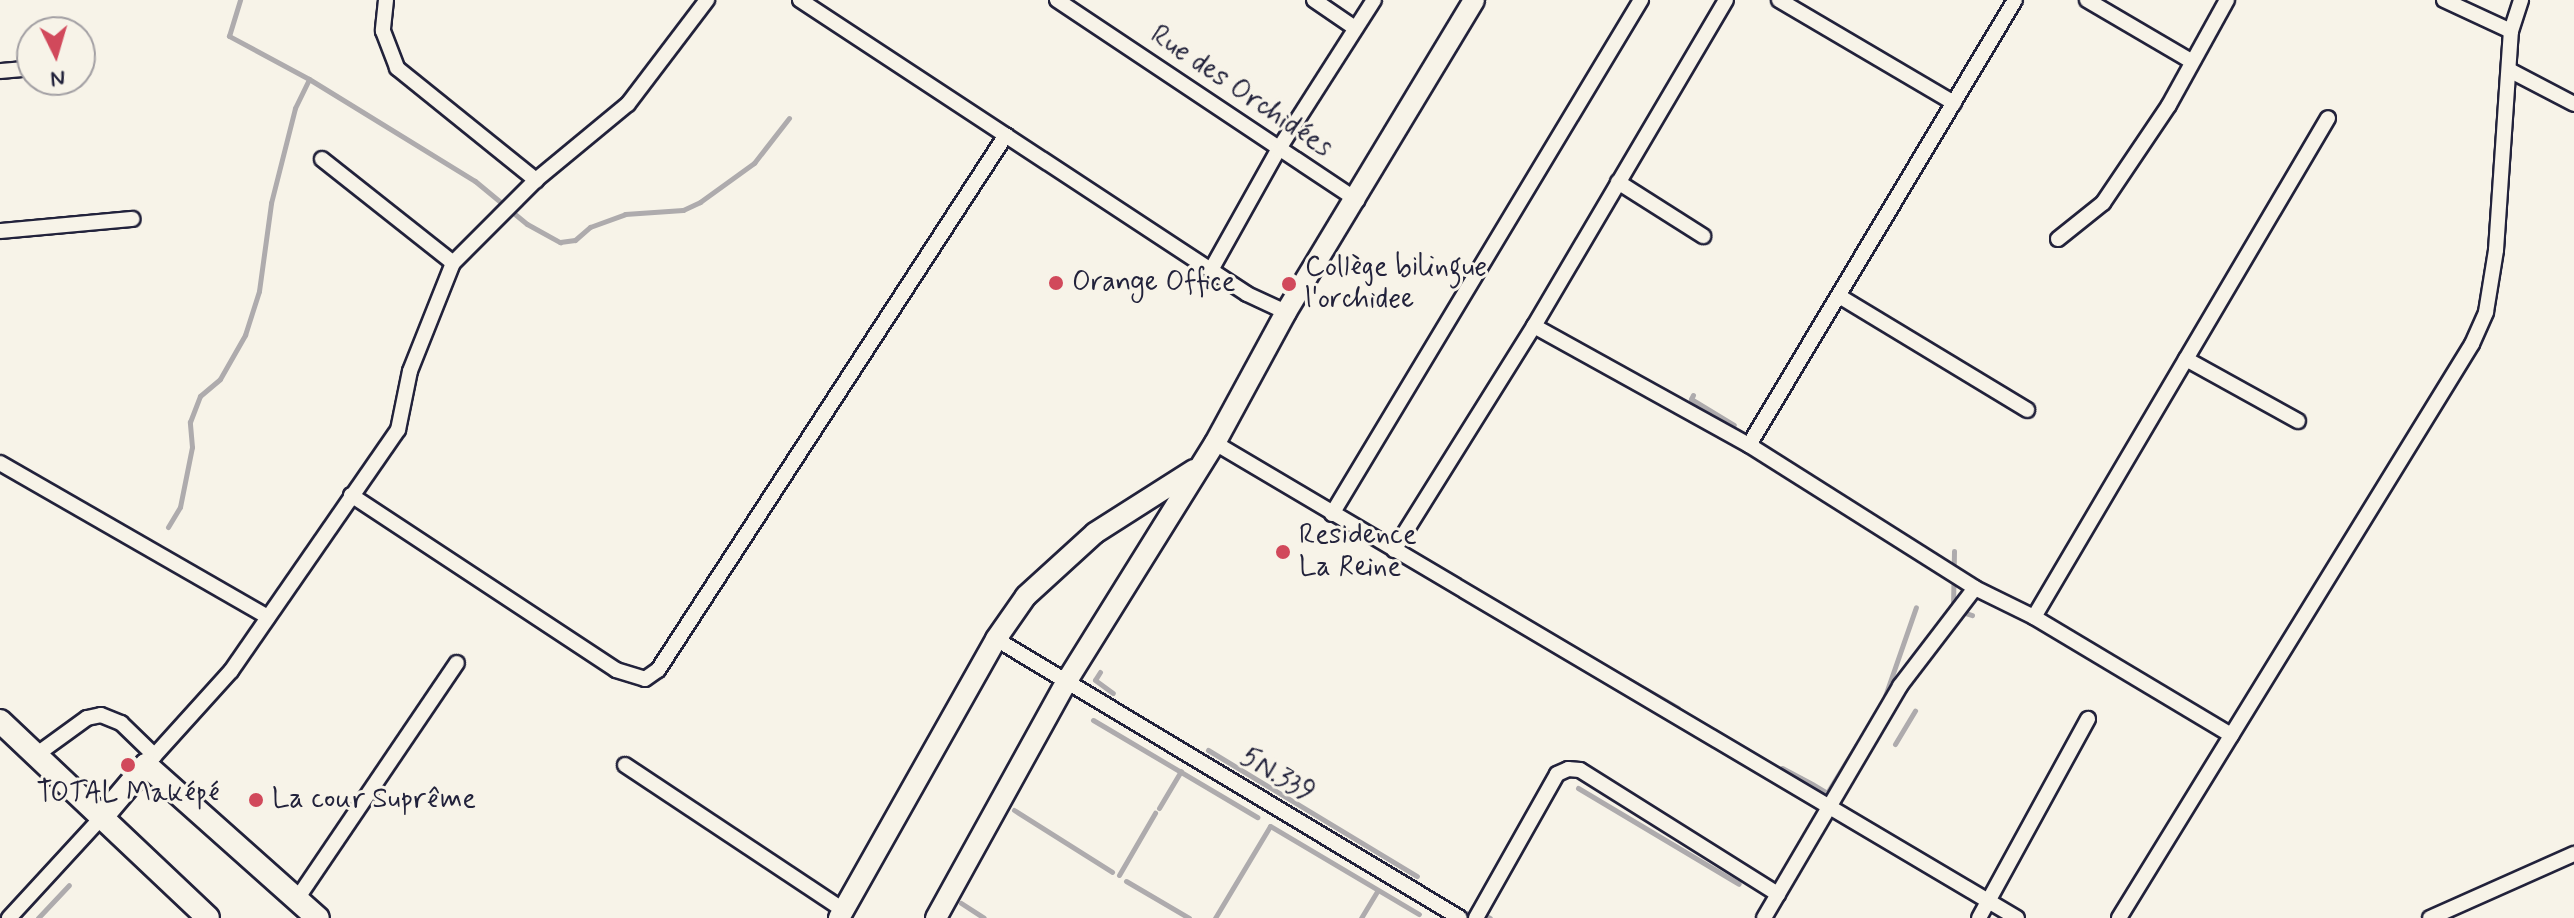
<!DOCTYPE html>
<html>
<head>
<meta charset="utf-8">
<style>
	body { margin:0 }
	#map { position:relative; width:2574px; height:918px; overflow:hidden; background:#f7f3e8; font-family:Mynerve,sans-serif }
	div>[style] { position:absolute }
	.stream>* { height:5px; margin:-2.5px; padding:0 2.5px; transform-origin:2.5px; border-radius:2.5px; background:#aeabad }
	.roads { filter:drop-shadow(2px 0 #22223b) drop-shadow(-2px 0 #22223b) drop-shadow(0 2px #22223b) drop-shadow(0 -2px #22223b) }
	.street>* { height:14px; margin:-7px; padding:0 7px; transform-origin:7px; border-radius:7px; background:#f7f3e8 }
	.secondary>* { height:20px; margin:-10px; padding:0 10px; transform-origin:10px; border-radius:10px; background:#f7f3e8 }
	.primary>* { height:22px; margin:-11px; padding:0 11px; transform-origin:11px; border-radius:11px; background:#f7f3e8 }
	.dots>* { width:22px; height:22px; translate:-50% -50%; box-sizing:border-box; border:4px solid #f7f3e8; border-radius:50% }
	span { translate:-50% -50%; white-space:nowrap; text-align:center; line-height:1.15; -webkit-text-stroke:6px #f7f3e8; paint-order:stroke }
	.street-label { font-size:28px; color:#22223b }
	.poi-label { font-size:28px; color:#22223b }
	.left { translate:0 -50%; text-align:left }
	.north { position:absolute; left:16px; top:16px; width:80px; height:80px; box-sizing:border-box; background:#f7f3e8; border:2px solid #a29fa3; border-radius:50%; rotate:175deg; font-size:22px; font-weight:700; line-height:32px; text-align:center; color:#22223b }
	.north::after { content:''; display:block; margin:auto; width:28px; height:36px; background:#d1495b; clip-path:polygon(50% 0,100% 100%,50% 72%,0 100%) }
</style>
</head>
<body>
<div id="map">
	<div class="stream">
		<div style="left:309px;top:79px;width:195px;rotate:31.6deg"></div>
		<div style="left:475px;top:181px;width:67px;rotate:39.6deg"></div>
		<div style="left:527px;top:224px;width:38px;rotate:29deg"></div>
		<div style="left:560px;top:242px;width:15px;rotate:-8deg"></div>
		<div style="left:575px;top:240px;width:20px;rotate:-41deg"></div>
		<div style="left:590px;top:227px;width:37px;rotate:-20deg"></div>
		<div style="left:625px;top:214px;width:58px;rotate:-3.9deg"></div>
		<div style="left:683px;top:210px;width:19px;rotate:-25deg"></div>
		<div style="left:700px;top:202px;width:67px;rotate:-35.8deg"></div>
		<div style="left:754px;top:163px;width:57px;rotate:-52.1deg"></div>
		<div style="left:1693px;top:395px;width:4px;rotate:117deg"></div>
		<div style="left:1691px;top:399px;width:50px;rotate:31.2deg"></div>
		<div style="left:168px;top:527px;width:23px;rotate:-59deg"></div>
		<div style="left:180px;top:507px;width:61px;rotate:-78.7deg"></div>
		<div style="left:192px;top:447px;width:25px;rotate:-95deg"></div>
		<div style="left:190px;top:422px;width:28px;rotate:-69deg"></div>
		<div style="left:200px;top:396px;width:26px;rotate:-40deg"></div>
		<div style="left:220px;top:379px;width:51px;rotate:-60.4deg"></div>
		<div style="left:245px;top:335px;width:46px;rotate:-72.3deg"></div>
		<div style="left:259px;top:291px;width:89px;rotate:-82.2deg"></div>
		<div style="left:271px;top:203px;width:98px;rotate:-75.8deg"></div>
		<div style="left:295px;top:108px;width:32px;rotate:-64deg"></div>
		<div style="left:309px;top:79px;width:91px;rotate:-151.7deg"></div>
		<div style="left:229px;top:36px;width:38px;rotate:-73deg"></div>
		<div style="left:1954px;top:551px;width:58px;rotate:91deg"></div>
		<div style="left:1953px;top:609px;width:20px;rotate:18deg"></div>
		<div style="left:1100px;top:672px;width:9px;rotate:122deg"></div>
		<div style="left:1095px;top:680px;width:22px;rotate:36deg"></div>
		<div style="left:1626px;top:678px;width:60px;rotate:30deg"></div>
		<div style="left:1884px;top:699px;width:97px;rotate:-70.8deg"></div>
		<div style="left:1093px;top:720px;width:191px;rotate:30.6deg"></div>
		<div style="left:1895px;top:744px;width:39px;rotate:-59deg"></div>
		<div style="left:1208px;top:750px;width:244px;rotate:31.1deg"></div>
		<div style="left:1782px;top:768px;width:32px;rotate:28deg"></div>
		<div style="left:1812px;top:784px;width:17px;rotate:31deg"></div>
		<div style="left:1827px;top:793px;width:57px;rotate:-58.5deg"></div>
		<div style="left:1578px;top:788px;width:187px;rotate:30.8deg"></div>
		<div style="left:1159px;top:808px;width:43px;rotate:-59.3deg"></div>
		<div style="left:1014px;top:810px;width:116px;rotate:32.3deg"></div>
		<div style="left:1119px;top:875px;width:72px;rotate:-59.9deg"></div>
		<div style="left:1126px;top:881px;width:73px;rotate:30.4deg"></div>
		<div style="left:961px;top:903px;width:27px;rotate:33deg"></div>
		<div style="left:1488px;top:917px;width:2px;rotate:27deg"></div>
		<div style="left:38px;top:918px;width:45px;rotate:-46.8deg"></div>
		<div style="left:1215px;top:918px;width:107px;rotate:-59.1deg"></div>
		<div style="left:1270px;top:826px;width:173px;rotate:30.6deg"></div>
		<div style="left:1361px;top:918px;width:31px;rotate:-59deg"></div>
	</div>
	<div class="roads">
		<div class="street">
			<div style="left:386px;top:0;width:31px;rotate:96deg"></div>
			<div style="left:383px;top:31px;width:40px;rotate:69deg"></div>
			<div style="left:397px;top:68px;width:179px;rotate:38.9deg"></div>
			<div style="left:800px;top:0;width:535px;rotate:33.33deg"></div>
			<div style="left:1247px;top:294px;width:43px;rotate:24.8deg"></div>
			<div style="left:1057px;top:0;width:361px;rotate:33.7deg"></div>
			<div style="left:1314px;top:0;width:50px;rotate:34.3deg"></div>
			<div style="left:1779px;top:0;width:203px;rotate:30.5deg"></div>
			<div style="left:2087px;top:0;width:121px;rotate:30.4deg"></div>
			<div style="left:2444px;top:0;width:74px;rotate:24.8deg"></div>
			<div style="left:0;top:71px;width:32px;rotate:-5deg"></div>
			<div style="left:2511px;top:71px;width:71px;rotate:27.6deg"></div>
			<div style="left:322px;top:159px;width:167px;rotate:38.4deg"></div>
			<div style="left:1618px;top:182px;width:101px;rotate:32.4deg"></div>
			<div style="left:0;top:231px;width:133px;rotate:-5.2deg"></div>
			<div style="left:2058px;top:239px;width:58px;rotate:-38.7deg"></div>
			<div style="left:2103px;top:203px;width:118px;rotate:-56deg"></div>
			<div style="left:2169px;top:105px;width:120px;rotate:-61.1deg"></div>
			<div style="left:1211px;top:270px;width:137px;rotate:-60.8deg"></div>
			<div style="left:1278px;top:150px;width:178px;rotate:-57.4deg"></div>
			<div style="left:1839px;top:296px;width:220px;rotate:31.2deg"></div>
			<div style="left:1534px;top:326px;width:246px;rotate:29deg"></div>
			<div style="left:1749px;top:445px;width:267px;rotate:32.3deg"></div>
			<div style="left:1975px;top:588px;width:66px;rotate:26.2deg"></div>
			<div style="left:2034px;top:617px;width:230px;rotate:30.9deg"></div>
			<div style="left:2186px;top:359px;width:128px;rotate:29deg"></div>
			<div style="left:1215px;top:443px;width:932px;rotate:30.64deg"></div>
			<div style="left:1749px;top:445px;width:518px;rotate:-59.13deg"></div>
			<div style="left:0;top:463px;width:309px;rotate:29.9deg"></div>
			<div style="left:351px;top:495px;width:318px;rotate:33.4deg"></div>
			<div style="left:616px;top:670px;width:30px;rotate:17deg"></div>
			<div style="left:645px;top:679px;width:16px;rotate:-35deg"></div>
			<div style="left:658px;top:670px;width:638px;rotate:-56.96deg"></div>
			<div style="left:1332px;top:514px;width:600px;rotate:-58.99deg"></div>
			<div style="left:1394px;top:550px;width:264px;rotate:-58deg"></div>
			<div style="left:1534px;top:326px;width:378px;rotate:-59.5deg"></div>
			<div style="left:2034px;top:617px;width:579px;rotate:-59.49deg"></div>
			<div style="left:996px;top:639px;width:541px;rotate:31.02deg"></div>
			<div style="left:36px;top:755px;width:63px;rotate:-36deg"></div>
			<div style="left:87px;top:718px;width:14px;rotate:-12deg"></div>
			<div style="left:101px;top:715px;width:22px;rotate:22deg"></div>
			<div style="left:121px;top:723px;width:47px;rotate:44.1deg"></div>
			<div style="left:146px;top:765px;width:127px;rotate:-47.9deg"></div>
			<div style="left:231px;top:671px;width:293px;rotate:-55.3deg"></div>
			<div style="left:398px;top:430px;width:60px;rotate:-78.5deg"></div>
			<div style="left:410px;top:371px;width:116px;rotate:-68.3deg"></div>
			<div style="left:453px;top:263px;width:117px;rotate:-45deg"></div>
			<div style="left:536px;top:180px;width:119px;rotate:-39.6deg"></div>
			<div style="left:628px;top:104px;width:131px;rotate:-52.8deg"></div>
			<div style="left:625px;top:765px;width:262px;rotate:33.6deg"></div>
			<div style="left:297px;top:899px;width:285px;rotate:-55.9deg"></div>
			<div style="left:9px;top:918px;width:137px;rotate:-47.4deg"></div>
			<div style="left:1476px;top:918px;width:165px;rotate:-60.6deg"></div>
			<div style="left:1557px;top:774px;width:12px;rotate:-24deg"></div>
			<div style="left:1568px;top:769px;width:12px;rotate:5deg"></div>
			<div style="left:1580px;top:770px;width:234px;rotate:32.1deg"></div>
			<div style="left:1764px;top:918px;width:269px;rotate:-59.6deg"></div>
			<div style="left:1900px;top:686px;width:123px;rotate:-52.6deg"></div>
			<div style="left:1979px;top:918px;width:227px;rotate:-61.3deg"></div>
			<div style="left:2119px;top:918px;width:674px;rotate:-58.41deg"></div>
			<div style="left:2472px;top:344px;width:35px;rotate:-66deg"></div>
			<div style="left:2486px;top:312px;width:63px;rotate:-80.8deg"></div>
			<div style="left:2496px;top:250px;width:220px;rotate:-86.1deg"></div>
			<div style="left:2511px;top:31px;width:33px;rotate:-72deg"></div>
			<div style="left:2430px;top:918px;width:158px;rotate:-24deg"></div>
		</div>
		<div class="secondary">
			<div style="left:839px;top:918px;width:320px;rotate:-60.6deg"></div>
			<div style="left:996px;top:639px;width:52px;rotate:-55.1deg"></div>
			<div style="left:1026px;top:596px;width:93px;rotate:-42.4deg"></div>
			<div style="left:1095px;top:533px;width:117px;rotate:-32.5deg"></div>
			<div style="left:936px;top:918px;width:273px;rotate:-61.1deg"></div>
			<div style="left:1068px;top:679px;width:278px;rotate:-58.1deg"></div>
			<div style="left:1215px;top:443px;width:149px;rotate:-61.5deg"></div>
			<div style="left:1286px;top:312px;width:364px;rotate:-58.9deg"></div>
		</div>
		<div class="primary">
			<div style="left:0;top:721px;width:286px;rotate:43.4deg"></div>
			<div style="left:102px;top:817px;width:68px;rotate:-49.8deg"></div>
			<div style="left:146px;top:765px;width:230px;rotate:41.7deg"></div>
		</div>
	</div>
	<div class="dots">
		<div style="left:1056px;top:283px;background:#d1495b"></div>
		<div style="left:1289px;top:284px;background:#d1495b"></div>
		<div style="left:1283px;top:552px;background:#d1495b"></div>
		<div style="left:128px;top:765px;background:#d1495b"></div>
		<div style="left:256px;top:800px;background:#d1495b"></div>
	</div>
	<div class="street-label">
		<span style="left:1241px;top:92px;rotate:34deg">Rue des Orchidées</span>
		<span style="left:1277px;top:776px;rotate:31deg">5N.339</span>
	</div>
	<div class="poi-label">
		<span class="left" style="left:1305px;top:284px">Collège bilingue<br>l'orchidee</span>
		<span class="left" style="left:1072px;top:283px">Orange Office</span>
		<span class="left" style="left:1299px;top:552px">Residence<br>La Reine</span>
		<span style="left:128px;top:794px">TOTAL Maképé</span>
		<span class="left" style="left:272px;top:800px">La cour Suprême</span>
	</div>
	<div class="north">N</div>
</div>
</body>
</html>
